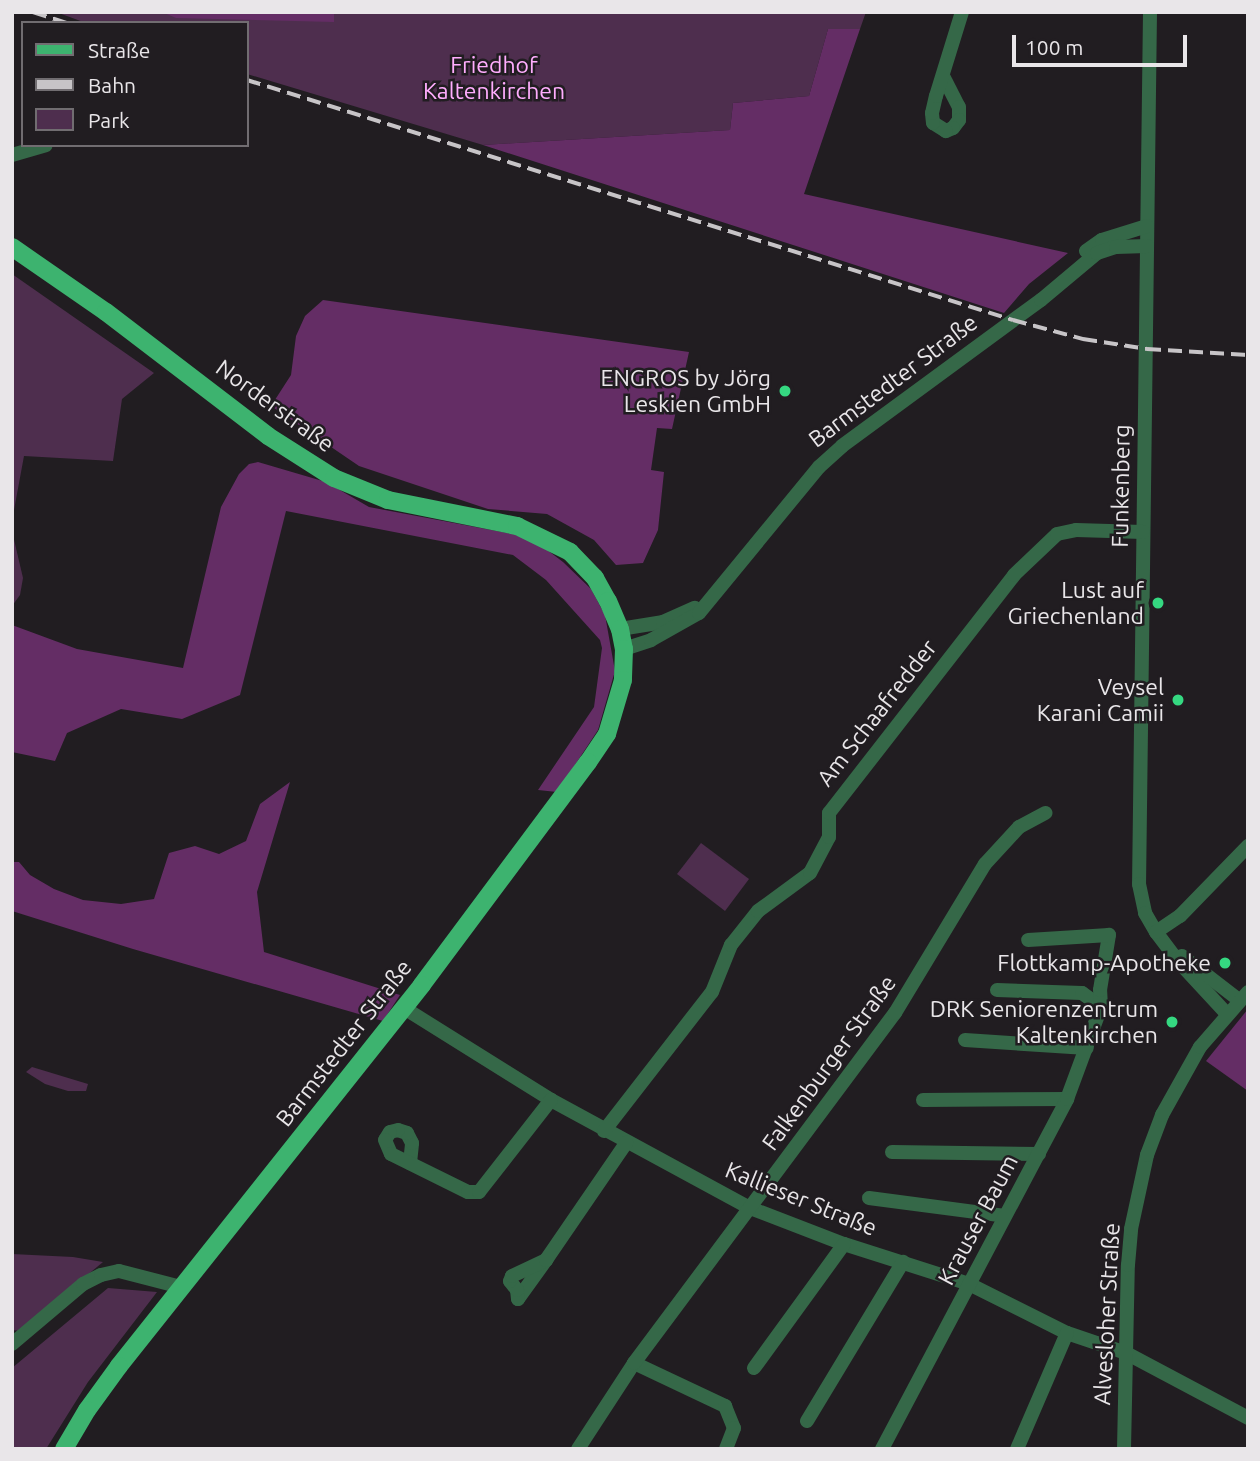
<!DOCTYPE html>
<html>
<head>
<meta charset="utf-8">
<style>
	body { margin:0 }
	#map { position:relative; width:1260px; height:1461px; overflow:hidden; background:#211d21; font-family:Ubuntu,sans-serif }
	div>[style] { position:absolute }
	.green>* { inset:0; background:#4e2e4e }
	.forest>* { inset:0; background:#642d65 }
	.minor>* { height:14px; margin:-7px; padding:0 7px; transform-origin:7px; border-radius:7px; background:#356848 }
	.major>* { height:18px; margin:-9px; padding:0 9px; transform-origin:9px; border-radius:9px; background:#3db36f }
	.rail>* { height:3.5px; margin-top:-1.75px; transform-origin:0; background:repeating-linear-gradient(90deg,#c7c4c7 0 14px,transparent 0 21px) }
	.dots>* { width:19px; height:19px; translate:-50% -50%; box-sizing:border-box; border:4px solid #211d21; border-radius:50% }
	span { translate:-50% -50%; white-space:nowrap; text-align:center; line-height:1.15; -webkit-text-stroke:5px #211d21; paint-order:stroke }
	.park-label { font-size:23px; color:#ffadfe }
	.poi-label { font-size:23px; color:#e9e6e9 }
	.right { translate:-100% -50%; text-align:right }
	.street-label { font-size:23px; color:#e9e6e9 }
	.frame { position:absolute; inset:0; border:14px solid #e9e6e9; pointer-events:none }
	.legend { position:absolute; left:21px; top:21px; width:228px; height:126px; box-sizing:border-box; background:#211d21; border:2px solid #716d71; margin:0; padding:9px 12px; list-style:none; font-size:21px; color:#e9e6e9 }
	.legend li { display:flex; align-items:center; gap:14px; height:35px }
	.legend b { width:35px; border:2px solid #716d71 }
	.scale { position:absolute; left:1012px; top:35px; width:175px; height:32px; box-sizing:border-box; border:4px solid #e9e6e9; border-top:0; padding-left:9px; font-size:21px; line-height:24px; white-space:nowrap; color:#e9e6e9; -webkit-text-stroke:5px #211d21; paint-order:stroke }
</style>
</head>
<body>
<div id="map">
	<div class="green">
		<div style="clip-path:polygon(56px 12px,866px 12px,860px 29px,828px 29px,809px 96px,733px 103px,730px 130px,483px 145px,247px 74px,247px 23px,86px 23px)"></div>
		<div style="clip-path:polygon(12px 274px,154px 373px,122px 399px,113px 461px,24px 456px,12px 521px)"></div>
		<div style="clip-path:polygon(12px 531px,23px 578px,20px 595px,12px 606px)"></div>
		<div style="clip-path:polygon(701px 843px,749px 879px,725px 911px,677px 874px)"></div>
		<div style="clip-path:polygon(32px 1067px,88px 1084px,86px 1091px,68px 1091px,45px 1084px,26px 1072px)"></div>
		<div style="clip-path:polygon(12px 1254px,73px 1257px,103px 1262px,20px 1331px,12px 1330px)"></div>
		<div style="clip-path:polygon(108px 1288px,157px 1292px,88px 1382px,46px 1449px,12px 1449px,12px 1368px)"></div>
	</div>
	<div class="forest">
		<div style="clip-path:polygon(162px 12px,334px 12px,334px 22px,176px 18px)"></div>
		<div style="clip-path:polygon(828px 29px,860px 29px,804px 194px,1068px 253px,1029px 284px,1004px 313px,483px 145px,730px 130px,733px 103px,809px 96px)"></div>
		<div style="clip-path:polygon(323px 300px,689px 352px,672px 429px,657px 428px,651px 470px,664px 472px,658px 530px,643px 563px,616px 565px,594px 540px,547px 514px,488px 509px,359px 466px,271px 406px,291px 375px,296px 336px,305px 316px)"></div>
		<div style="clip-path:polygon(258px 462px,326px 482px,369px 507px,513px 534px,538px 543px,563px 562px,591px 589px,605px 615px,615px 671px,598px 730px,557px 792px,538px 790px,594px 707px,602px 648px,600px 640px,546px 580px,513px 555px,286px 511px,240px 695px,182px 719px,121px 709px,67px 733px,55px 761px,12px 752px,12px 625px,77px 649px,183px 668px,221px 507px,239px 474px,249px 464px)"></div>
		<div style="clip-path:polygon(290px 782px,257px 892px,264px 952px,400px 995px,383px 1021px,133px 949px,12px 911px,12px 862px,19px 862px,30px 875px,54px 889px,83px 900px,121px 904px,154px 899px,169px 853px,195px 846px,219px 854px,246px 841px,260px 804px)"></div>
		<div style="clip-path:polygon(1248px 1009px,1248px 1091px,1206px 1061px)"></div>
	</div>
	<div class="minor">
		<div style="left:1150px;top:12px;width:872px;rotate:90.72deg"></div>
		<div style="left:1139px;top:884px;width:30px;rotate:78deg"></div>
		<div style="left:1145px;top:913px;width:22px;rotate:60deg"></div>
		<div style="left:1156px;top:932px;width:34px;rotate:53deg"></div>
		<div style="left:1176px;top:959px;width:75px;rotate:47.2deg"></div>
		<div style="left:943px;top:76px;width:35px;rotate:63deg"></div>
		<div style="left:959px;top:107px;width:13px;rotate:90deg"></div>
		<div style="left:959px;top:120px;width:10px;rotate:127deg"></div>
		<div style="left:953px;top:128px;width:8px;rotate:157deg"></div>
		<div style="left:946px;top:131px;width:15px;rotate:-148deg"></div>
		<div style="left:933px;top:123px;width:10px;rotate:-96deg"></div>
		<div style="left:932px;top:113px;width:17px;rotate:-77deg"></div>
		<div style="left:936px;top:96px;width:88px;rotate:-72.8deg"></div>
		<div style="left:12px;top:155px;width:35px;rotate:-16deg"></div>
		<div style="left:1086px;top:251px;width:19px;rotate:-35deg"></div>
		<div style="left:1102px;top:240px;width:47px;rotate:-17.3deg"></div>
		<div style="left:620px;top:629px;width:44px;rotate:-9.2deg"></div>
		<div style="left:663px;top:622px;width:35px;rotate:-24deg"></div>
		<div style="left:624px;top:649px;width:28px;rotate:-18deg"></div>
		<div style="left:651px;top:640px;width:55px;rotate:-29.4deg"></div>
		<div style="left:699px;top:613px;width:189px;rotate:-50.6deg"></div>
		<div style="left:819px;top:467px;width:31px;rotate:-42deg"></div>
		<div style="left:842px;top:446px;width:247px;rotate:-36.3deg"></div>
		<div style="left:1041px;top:300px;width:73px;rotate:-40deg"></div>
		<div style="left:1097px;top:253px;width:20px;rotate:-18deg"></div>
		<div style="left:1116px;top:247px;width:31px;rotate:-2deg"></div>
		<div style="left:1156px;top:932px;width:29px;rotate:-34deg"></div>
		<div style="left:1180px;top:916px;width:98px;rotate:-45.8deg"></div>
		<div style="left:1182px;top:956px;width:72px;rotate:37.7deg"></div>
		<div style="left:997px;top:990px;width:85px;rotate:2deg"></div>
		<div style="left:1082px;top:993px;width:24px;rotate:36deg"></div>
		<div style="left:404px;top:1008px;width:173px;rotate:32deg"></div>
		<div style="left:551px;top:1100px;width:226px;rotate:28.5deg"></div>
		<div style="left:750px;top:1208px;width:101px;rotate:21deg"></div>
		<div style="left:844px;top:1244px;width:131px;rotate:17.7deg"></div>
		<div style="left:969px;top:1284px;width:110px;rotate:26.6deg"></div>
		<div style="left:1067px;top:1333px;width:62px;rotate:18.7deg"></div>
		<div style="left:1126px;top:1353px;width:138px;rotate:28deg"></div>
		<div style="left:965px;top:1040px;width:122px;rotate:3.8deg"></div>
		<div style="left:923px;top:1100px;width:144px;rotate:-0.4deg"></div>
		<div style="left:604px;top:1131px;width:176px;rotate:-52.2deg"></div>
		<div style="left:712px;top:992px;width:51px;rotate:-68deg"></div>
		<div style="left:731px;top:945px;width:43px;rotate:-51.5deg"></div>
		<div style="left:758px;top:911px;width:64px;rotate:-36.2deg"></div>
		<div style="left:810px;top:873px;width:41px;rotate:-62.2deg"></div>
		<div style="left:829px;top:837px;width:24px;rotate:-90deg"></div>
		<div style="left:829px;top:813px;width:301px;rotate:-52.1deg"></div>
		<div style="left:1014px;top:575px;width:59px;rotate:-43.6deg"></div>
		<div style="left:1057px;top:534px;width:19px;rotate:-12deg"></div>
		<div style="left:1076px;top:530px;width:67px;rotate:1.7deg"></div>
		<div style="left:892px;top:1152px;width:147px;rotate:0.8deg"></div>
		<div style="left:410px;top:1163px;width:20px;rotate:-84deg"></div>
		<div style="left:412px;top:1143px;width:11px;rotate:-117deg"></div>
		<div style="left:407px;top:1133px;width:9px;rotate:-162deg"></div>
		<div style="left:398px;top:1130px;width:8px;rotate:166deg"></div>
		<div style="left:390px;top:1132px;width:9px;rotate:122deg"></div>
		<div style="left:385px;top:1140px;width:15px;rotate:67deg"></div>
		<div style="left:391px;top:1154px;width:86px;rotate:26.3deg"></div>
		<div style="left:468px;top:1192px;width:11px"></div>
		<div style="left:479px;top:1192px;width:117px;rotate:-52deg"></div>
		<div style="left:869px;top:1198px;width:137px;rotate:7.5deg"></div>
		<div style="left:546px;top:1260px;width:48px;rotate:125.7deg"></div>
		<div style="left:518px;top:1299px;width:9px;rotate:-96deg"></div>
		<div style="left:517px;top:1290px;width:11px;rotate:-128deg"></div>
		<div style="left:510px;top:1281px;width:5px;rotate:-68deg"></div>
		<div style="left:512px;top:1276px;width:38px;rotate:-25deg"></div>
		<div style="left:546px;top:1260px;width:142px;rotate:-55.6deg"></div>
		<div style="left:12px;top:1344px;width:93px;rotate:-40.2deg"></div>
		<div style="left:83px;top:1284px;width:20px;rotate:-27deg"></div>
		<div style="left:101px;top:1275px;width:18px;rotate:-13deg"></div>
		<div style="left:119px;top:1271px;width:64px;rotate:14.5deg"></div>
		<div style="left:634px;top:1363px;width:101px;rotate:25.3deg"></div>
		<div style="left:725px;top:1406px;width:24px;rotate:68deg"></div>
		<div style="left:734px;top:1428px;width:22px;rotate:111deg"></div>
		<div style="left:754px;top:1368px;width:153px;rotate:-54deg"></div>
		<div style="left:807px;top:1421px;width:186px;rotate:-58.9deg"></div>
		<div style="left:578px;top:1449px;width:103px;rotate:-56.9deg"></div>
		<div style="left:634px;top:1363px;width:437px;rotate:-53.3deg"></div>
		<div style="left:895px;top:1013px;width:174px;rotate:-58.9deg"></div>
		<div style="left:985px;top:864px;width:50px;rotate:-47.4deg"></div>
		<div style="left:1019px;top:827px;width:30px;rotate:-28deg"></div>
		<div style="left:882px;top:1449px;width:396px;rotate:-62.1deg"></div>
		<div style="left:1067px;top:1099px;width:98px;rotate:-69.7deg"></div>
		<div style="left:1101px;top:1007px;width:17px;rotate:-93deg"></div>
		<div style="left:1100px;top:990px;width:56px;rotate:-80.7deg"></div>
		<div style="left:1109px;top:935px;width:81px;rotate:176.5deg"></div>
		<div style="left:1017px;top:1449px;width:126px;rotate:-66.7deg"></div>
		<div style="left:1124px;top:1449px;width:184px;rotate:-88.8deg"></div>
		<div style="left:1128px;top:1265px;width:36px;rotate:-85deg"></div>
		<div style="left:1131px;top:1229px;width:76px;rotate:-77.8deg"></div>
		<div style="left:1147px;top:1155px;width:43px;rotate:-69.4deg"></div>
		<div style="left:1162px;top:1115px;width:78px;rotate:-60.8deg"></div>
		<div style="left:1200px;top:1047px;width:73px;rotate:-48.9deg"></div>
	</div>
	<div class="major">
		<div style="left:12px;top:247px;width:114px;rotate:34.7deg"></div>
		<div style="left:106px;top:312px;width:204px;rotate:37.4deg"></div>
		<div style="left:268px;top:436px;width:78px;rotate:32.5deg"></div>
		<div style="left:334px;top:478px;width:58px;rotate:22.2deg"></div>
		<div style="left:388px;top:500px;width:132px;rotate:11.4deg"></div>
		<div style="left:517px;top:526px;width:59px;rotate:26.1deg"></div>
		<div style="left:570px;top:552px;width:36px;rotate:46deg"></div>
		<div style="left:595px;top:578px;width:26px;rotate:61deg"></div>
		<div style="left:608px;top:601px;width:30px;rotate:67deg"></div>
		<div style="left:620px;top:629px;width:20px;rotate:79deg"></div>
		<div style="left:624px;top:649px;width:31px;rotate:92deg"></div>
		<div style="left:623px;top:680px;width:56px;rotate:106.5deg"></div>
		<div style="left:607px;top:734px;width:34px;rotate:124deg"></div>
		<div style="left:588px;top:762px;width:278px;rotate:126.7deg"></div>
		<div style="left:422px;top:985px;width:487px;rotate:128.5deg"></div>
		<div style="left:119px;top:1366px;width:54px;rotate:126deg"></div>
		<div style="left:87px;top:1410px;width:45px;rotate:120.5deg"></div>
	</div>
	<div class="rail">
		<div style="left:33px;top:12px;width:36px;rotate:18deg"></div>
		<div style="left:247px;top:80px;width:803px;rotate:17.4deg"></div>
		<div style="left:1013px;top:320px;width:73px;rotate:15.2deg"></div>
		<div style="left:1083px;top:339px;width:65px;rotate:8.9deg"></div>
		<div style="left:1147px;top:349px;width:101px;rotate:3.4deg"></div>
	</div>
	<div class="dots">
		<div style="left:785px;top:391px;background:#35d881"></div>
		<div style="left:1158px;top:603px;background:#35d881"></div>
		<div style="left:1178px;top:700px;background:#35d881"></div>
		<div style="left:1225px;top:963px;background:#35d881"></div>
		<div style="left:1172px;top:1022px;background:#35d881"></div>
	</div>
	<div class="park-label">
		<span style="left:494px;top:78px">Friedhof<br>Kaltenkirchen</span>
	</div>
	<div class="poi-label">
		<span class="right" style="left:771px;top:391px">ENGROS by Jörg<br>Leskien GmbH</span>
		<span class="right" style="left:1144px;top:603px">Lust auf<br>Griechenland</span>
		<span class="right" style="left:1164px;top:700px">Veysel<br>Karani Camii</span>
		<span class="right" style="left:1211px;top:963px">Flottkamp-Apotheke</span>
		<span class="right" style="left:1158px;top:1022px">DRK Seniorenzentrum<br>Kaltenkirchen</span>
	</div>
	<div class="street-label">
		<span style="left:893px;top:381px;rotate:-37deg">Barmstedter Straße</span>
		<span style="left:275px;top:406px;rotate:36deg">Norderstraße</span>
		<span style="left:1121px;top:486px;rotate:-89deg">Funkenberg</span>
		<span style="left:877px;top:713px;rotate:-52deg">Am Schaafredder</span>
		<span style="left:344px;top:1043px;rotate:-52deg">Barmstedter Straße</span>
		<span style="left:829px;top:1063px;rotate:-54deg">Falkenburger Straße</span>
		<span style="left:801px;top:1199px;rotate:22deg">Kallieser Straße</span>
		<span style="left:978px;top:1220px;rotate:-62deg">Krauser Baum</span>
		<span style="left:1107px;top:1314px;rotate:-87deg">Alvesloher Straße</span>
	</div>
	<div class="frame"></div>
	<ul class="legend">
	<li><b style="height:9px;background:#3db36f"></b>Straße</li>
	<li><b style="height:9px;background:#c7c4c7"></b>Bahn</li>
	<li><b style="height:19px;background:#4e2e4e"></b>Park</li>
	</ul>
	<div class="scale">100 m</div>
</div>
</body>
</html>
